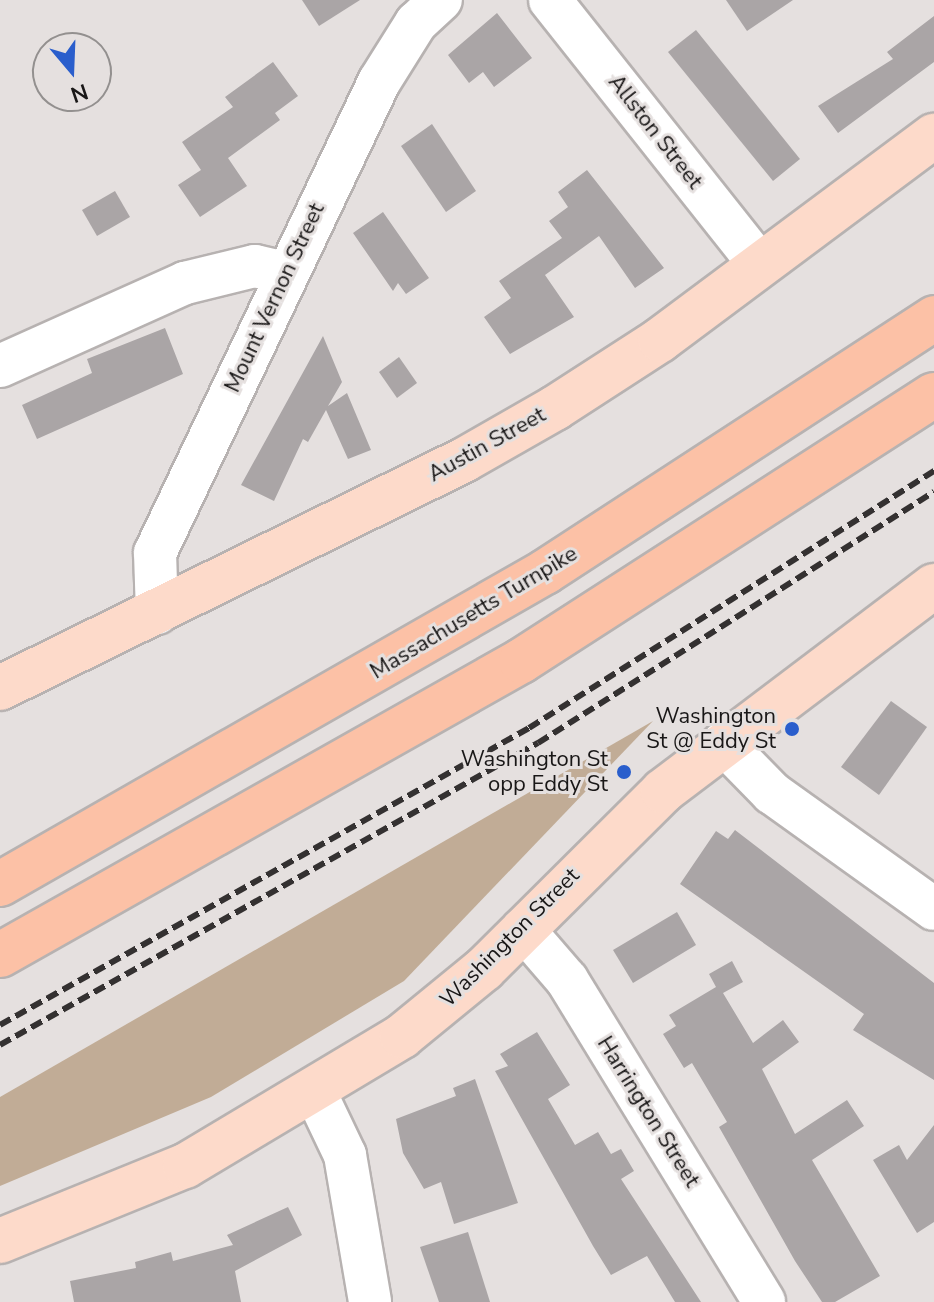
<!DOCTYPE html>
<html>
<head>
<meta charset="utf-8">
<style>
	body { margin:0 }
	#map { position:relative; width:934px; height:1302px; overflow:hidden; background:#e5e0df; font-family:"Nunito Sans",sans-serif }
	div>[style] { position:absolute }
	.green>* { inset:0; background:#c1ac96 }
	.building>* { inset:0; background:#aaa5a6 }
	.roads { filter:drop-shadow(2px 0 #b7b2b1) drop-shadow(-2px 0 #b7b2b1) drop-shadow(0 2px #b7b2b1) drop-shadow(0 -2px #b7b2b1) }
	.minor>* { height:42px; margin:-21px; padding:0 21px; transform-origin:21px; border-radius:21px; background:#fff }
	.major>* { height:44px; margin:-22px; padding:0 22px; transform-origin:22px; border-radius:22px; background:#fddaca }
	.highway>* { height:44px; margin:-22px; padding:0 22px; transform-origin:22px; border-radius:22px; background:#fcc1a6 }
	.rail>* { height:6px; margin-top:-3px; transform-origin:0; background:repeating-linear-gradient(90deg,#343131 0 12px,transparent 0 18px) }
	.dots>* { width:22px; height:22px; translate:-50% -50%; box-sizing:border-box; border:4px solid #e5e0df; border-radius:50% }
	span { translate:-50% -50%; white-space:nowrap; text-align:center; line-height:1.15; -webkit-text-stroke:6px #e5e0df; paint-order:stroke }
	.street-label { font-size:22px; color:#191717 }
	.poi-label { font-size:22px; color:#191717 }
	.right { translate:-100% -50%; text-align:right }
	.north { position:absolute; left:32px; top:32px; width:80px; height:80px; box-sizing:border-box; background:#e5e0df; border:2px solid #93908f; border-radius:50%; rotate:161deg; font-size:22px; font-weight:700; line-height:32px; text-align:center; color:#191717 }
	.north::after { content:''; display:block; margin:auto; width:28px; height:36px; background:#2a5ecc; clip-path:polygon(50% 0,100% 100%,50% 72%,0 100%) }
</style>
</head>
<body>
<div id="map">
	<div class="green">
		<div style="clip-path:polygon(653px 721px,404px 981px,211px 1097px,0 1186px,0 1097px)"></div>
	</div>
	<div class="building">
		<div style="clip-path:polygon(302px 0,360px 0,319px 26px)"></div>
		<div style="clip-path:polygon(726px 0,793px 0,747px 31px)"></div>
		<div style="clip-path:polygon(497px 13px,532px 58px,494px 87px,483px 72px,469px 83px,448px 55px)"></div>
		<div style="clip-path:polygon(934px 16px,934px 62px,838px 133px,818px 106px,893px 59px,887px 52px)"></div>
		<div style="clip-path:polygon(696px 30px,800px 159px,773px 181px,668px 52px)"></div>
		<div style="clip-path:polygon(273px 62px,298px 96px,275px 113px,280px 120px,228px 158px,247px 186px,200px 217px,178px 185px,201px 170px,182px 142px,233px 107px,225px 97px)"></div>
		<div style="clip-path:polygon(432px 124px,476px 191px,446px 212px,401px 146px)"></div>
		<div style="clip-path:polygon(587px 170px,664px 268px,635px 288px,599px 236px,545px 275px,574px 317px,510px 354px,484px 317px,511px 298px,499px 281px,562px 238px,549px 221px,568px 207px,558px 192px)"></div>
		<div style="clip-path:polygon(115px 191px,130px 217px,97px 236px,82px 210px)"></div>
		<div style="clip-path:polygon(383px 212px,429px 278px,406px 294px,398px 283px,393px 291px,353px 233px)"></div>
		<div style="clip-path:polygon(165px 328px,183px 374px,37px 439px,22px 405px,92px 373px,87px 359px)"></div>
		<div style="clip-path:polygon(323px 336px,342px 382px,328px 406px,347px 393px,371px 450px,348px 459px,326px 410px,308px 442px,303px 439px,274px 501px,241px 485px)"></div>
		<div style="clip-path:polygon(399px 357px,417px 383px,397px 398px,379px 372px)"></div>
		<div style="clip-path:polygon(891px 701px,927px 727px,879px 795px,841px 767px)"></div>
		<div style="clip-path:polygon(735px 830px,934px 983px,934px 1080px,853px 1030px,864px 1014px,680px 884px,716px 831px,728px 839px)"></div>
		<div style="clip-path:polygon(677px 912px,696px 945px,633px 983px,613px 950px)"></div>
		<div style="clip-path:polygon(732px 961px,743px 982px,723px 993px,753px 1043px,783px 1020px,799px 1042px,762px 1069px,795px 1134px,847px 1100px,864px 1126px,812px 1160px,880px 1276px,835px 1302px,822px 1302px,795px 1261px,719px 1127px,727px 1122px,692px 1063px,684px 1068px,663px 1034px,676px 1026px,669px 1015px,716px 987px,709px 974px)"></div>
		<div style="clip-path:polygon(537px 1032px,570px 1085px,548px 1099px,575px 1145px,598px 1132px,611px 1154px,621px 1149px,634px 1171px,621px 1179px,701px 1302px,675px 1302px,647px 1256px,611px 1275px,593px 1246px,495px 1071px,508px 1066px,500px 1054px)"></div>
		<div style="clip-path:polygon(475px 1079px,518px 1203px,454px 1224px,441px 1182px,424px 1189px,403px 1153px,396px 1119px,456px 1096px,453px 1088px)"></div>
		<div style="clip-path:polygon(934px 1125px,934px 1222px,917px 1233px,873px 1160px,899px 1145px,907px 1160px)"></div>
		<div style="clip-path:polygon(288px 1207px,302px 1235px,235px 1271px,241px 1302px,74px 1302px,70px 1281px,136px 1268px,135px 1262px,171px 1252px,173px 1261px,233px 1245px,227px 1235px)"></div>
		<div style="clip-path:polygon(468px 1232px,490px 1302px,439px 1302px,420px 1247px)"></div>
	</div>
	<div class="roads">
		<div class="minor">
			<div style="left:550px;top:0;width:338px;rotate:51.6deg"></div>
			<div style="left:0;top:366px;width:203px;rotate:-24.2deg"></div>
			<div style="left:185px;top:283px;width:72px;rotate:-13.7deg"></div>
			<div style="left:255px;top:266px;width:32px;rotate:13deg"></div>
			<div style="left:157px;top:613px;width:60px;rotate:-91.9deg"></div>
			<div style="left:155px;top:553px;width:522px;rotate:-64.56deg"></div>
			<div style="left:379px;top:82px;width:70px;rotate:-57.9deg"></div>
			<div style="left:416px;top:23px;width:34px;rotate:-43deg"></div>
			<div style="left:723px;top:743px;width:70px;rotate:45.6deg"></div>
			<div style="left:772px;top:793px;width:199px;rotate:35.6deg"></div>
			<div style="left:523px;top:929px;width:67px;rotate:49.2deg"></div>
			<div style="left:567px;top:980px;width:377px;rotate:58.5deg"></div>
			<div style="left:315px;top:1092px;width:70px;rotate:64.5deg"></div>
			<div style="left:345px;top:1155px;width:149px;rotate:80.3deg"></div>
		</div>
		<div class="major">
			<div style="left:0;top:688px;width:517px;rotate:-26.17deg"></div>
			<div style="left:464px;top:460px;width:105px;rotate:-29.7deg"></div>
			<div style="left:555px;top:408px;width:125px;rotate:-32.9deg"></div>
			<div style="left:660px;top:340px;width:342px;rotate:-36.7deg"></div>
			<div style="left:0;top:1241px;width:200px;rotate:-22.1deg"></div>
			<div style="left:185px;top:1166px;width:253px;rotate:-30.9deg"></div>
			<div style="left:402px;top:1036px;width:106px;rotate:-39.3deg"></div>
			<div style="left:484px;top:969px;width:252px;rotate:-44.8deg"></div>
			<div style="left:663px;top:791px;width:340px;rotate:-37.1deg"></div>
		</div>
		<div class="highway">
			<div style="left:0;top:884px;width:628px;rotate:-29.79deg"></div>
			<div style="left:545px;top:572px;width:465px;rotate:-33.1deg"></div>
			<div style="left:0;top:955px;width:598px;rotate:-29.44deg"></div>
			<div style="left:521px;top:661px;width:491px;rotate:-32.8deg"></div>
		</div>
	</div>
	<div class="rail">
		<div style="left:0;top:1025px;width:607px;rotate:-29.31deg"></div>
		<div style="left:529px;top:728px;width:480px;rotate:-32.4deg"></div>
		<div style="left:0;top:1045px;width:617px;rotate:-29.31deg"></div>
		<div style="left:538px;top:743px;width:469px;rotate:-32.4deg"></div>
	</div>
	<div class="dots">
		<div style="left:792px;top:729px;background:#2a5ecc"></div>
		<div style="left:624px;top:772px;background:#2a5ecc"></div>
	</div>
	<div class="street-label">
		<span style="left:655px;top:132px;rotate:52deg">Allston Street</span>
		<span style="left:275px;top:298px;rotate:-65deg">Mount Vernon Street</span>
		<span style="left:487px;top:445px;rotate:-29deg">Austin Street</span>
		<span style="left:474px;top:613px;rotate:-31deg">Massachusetts Turnpike</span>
		<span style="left:510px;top:938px;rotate:-45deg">Washington Street</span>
		<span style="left:648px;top:1112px;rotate:58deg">Harrington Street</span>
	</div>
	<div class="poi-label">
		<span class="right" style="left:776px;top:729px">Washington<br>St @ Eddy St</span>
		<span class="right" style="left:608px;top:772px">Washington St<br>opp Eddy St</span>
	</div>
	<div class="north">N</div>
</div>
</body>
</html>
